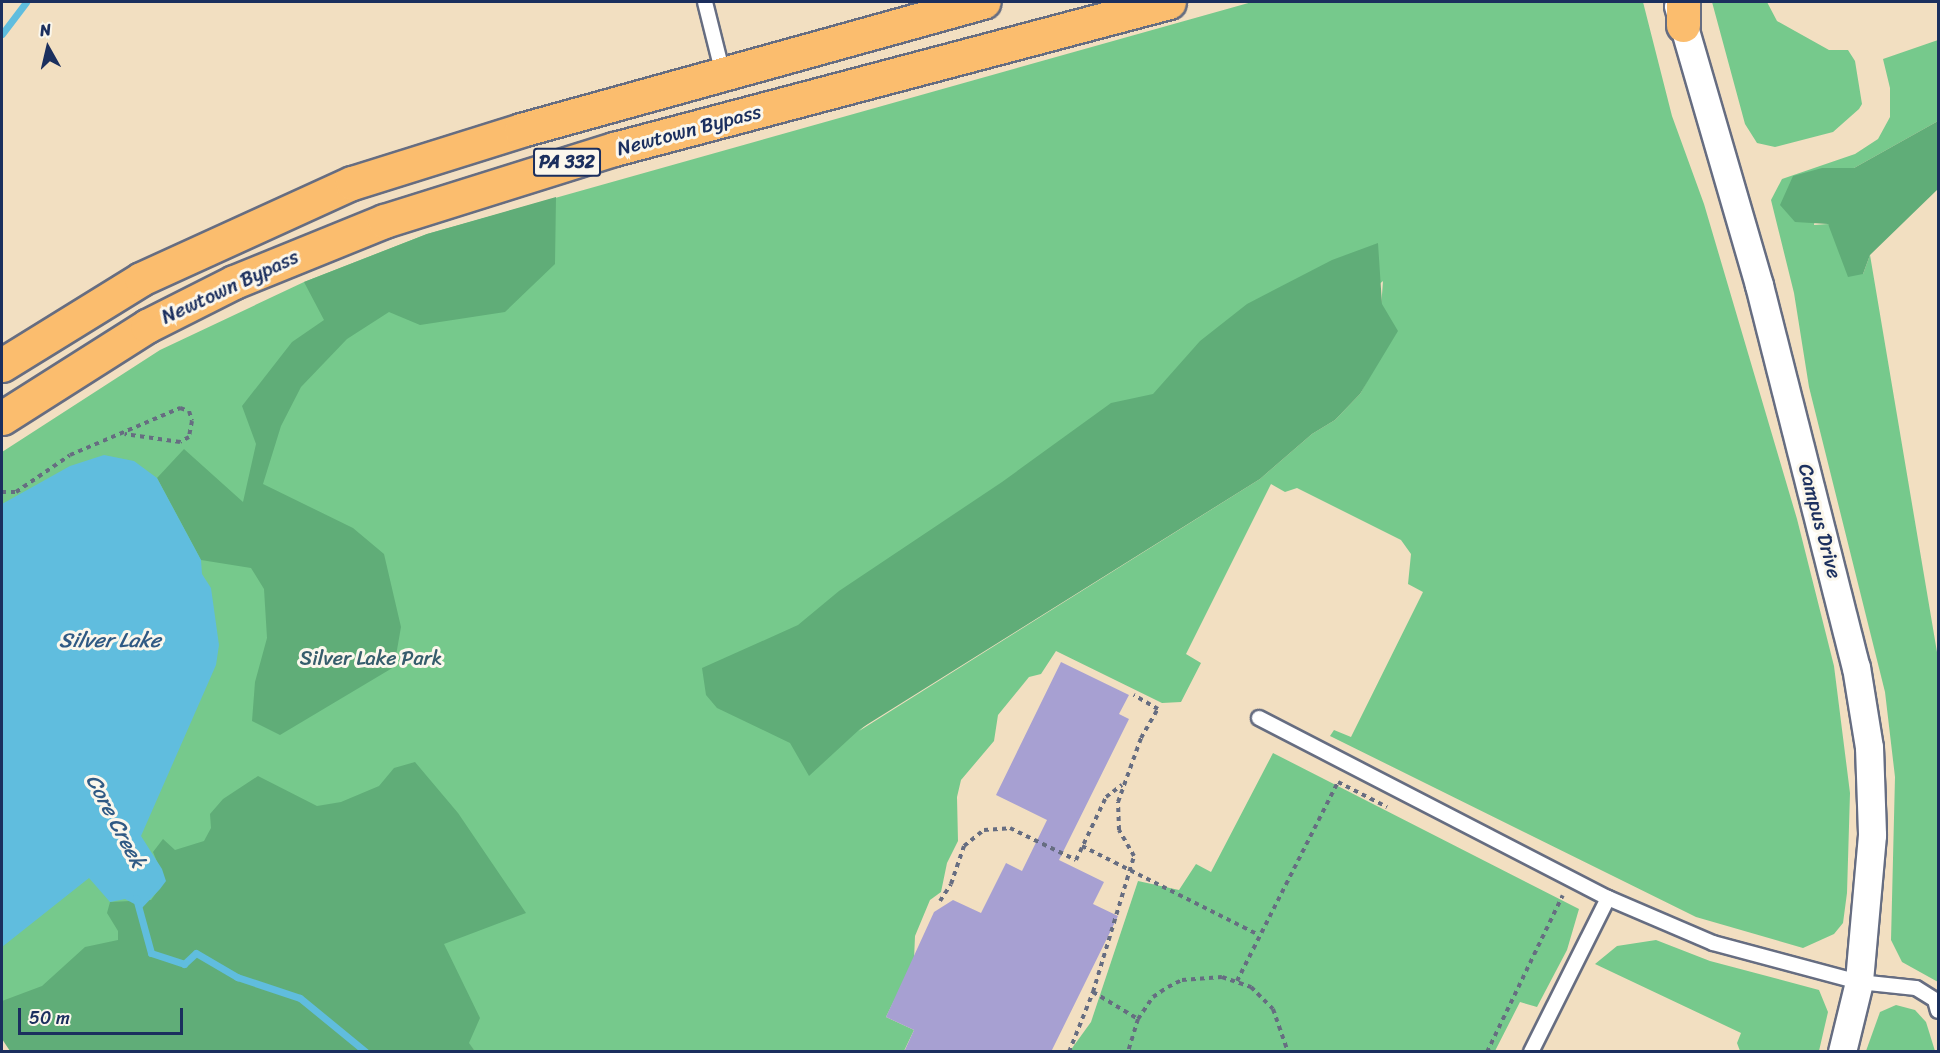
<!DOCTYPE html>
<html>
<head>
<meta charset="utf-8">
<style>
	body { margin:0 }
	#map { position:relative; width:1940px; height:1053px; overflow:hidden; background:#f2dfc1; font-family:Sriracha,sans-serif }
	div>[style] { position:absolute }
	.green>* { inset:0; background:#76c98c }
	.forest>* { inset:0; background:#60ad78 }
	.water>* { inset:0; background:#60bdde }
	.stream>* { height:7px; margin:-3.5px; padding:0 3.5px; transform-origin:3.5px; border-radius:3.5px; background:#60bdde }
	.building>* { inset:0; background:#a7a0d2 }
	.path>* { height:4px; margin-top:-2px; transform-origin:0; background:repeating-linear-gradient(90deg,#666d81 0 4.5px,transparent 0 9px) }
	.roads { filter:drop-shadow(2px 0 #666d81) drop-shadow(-2px 0 #666d81) drop-shadow(0 2px #666d81) drop-shadow(0 -2px #666d81) }
	.lane>* { height:14px; margin:-7px; padding:0 7px; transform-origin:7px; border-radius:7px; background:#fff }
	.street>* { height:27px; margin:-13.5px; padding:0 13.5px; transform-origin:13.5px; border-radius:13.5px; background:#fff }
	.highway>* { height:33px; margin:-16.5px; padding:0 16.5px; transform-origin:16.5px; border-radius:16.5px; background:#fbbd6e }
	span { translate:-50% -50%; white-space:nowrap; text-align:center; line-height:1.15; -webkit-text-stroke:6px #fbf7ec; paint-order:stroke }
	.shield-label span { padding:2px 4px; background:#fbf7ec; border:2px solid; border-radius:4px; -webkit-text-stroke-width:0 }
	.shield-label { font-size:18px; color:#1b2f5e; font-weight:700 }
	.street-label { font-size:20px; color:#1b2f5e }
	.park-label { font-size:20px; color:#365d6c }
	.water-label { font-size:21px; color:#305a84; font-style:italic }
	.frame { position:absolute; inset:0; border:3px solid #1b2f5e; pointer-events:none }
	.north { position:absolute; left:18px; top:18px; width:60px; height:60px; -webkit-text-stroke:4px #fbf7ec; paint-order:stroke; rotate:352deg; font-size:16px; font-weight:700; line-height:24px; text-align:center; color:#1b2f5e }
	.north::after { content:''; display:block; margin:auto; width:21px; height:27px; background:#1b2f5e; clip-path:polygon(50% 0,100% 100%,50% 72%,0 100%) }
	.scale { position:absolute; left:18px; top:1008px; width:165px; height:27px; box-sizing:border-box; border:3px solid #1b2f5e; border-top:0; padding-left:8px; font-size:18px; line-height:21px; white-space:nowrap; color:#1b2f5e; -webkit-text-stroke:4px #fbf7ec; paint-order:stroke }
</style>
</head>
<body>
<div id="map">
	<div class="green">
		<div style="clip-path:polygon(evenodd,1252px 2px,1643px 2px,1672px 116px,1704px 204px,1797px 519px,1834px 666px,1850px 793px,1847px 893px,1843px 923px,1834px 934px,1803px 948px,1696px 917px,1330px 736px,1334px 730px,1351px 737px,1423px 592px,1408px 584px,1411px 554px,1401px 540px,1297px 488px,1285px 492px,1271px 484px,1186px 654px,1201px 663px,1181px 702px,1162px 703px,1056px 651px,1041px 674px,1029px 677px,998px 715px,994px 741px,961px 780px,957px 797px,958px 841px,947px 863px,941px 892px,930px 900px,915px 936px,914px 960px,886px 1017px,914px 1030px,904px 1051px,475px 1051px,468px 1043px,2px 1006px,2px 452px,160px 350px,304px 282px,427px 234px,1252px 2px,1383px 281px,1377px 363px,1360px 394px,1335px 420px,1312px 434px,1260px 479px,859px 731px,1383px 281px)"></div>
		<div style="clip-path:polygon(1712px 2px,1767px 2px,1777px 21px,1829px 50px,1848px 50px,1855px 61px,1862px 104px,1859px 109px,1833px 132px,1775px 147px,1757px 143px,1745px 124px)"></div>
		<div style="clip-path:polygon(1938px 40px,1938px 121px,1854px 168px,1822px 168px,1814px 225px,1828px 224px,1863px 274px,1870px 255px,1938px 658px,1938px 982px,1902px 962px,1891px 940px,1895px 777px,1885px 692px,1809px 387px,1794px 293px,1771px 200px,1782px 179px,1855px 154px,1878px 139px,1890px 117px,1890px 88px,1883px 59px)"></div>
		<div style="clip-path:polygon(1273px 753px,1579px 909px,1567px 950px,1537px 1007px,1520px 1002px,1495px 1051px,1070px 1051px,1091px 1022px,1138px 881px,1179px 890px,1196px 864px,1211px 872px)"></div>
		<div style="clip-path:polygon(1656px 940px,1710px 961px,1819px 990px,1828px 1012px,1819px 1051px,1740px 1051px,1737px 1043px,1741px 1033px,1595px 964px,1617px 946px)"></div>
		<div style="clip-path:polygon(1896px 1005px,1915px 1010px,1926px 1022px,1935px 1051px,1866px 1051px,1880px 1012px)"></div>
	</div>
	<div class="forest">
		<div style="clip-path:polygon(1938px 121px,1938px 189px,1870px 255px,1863px 274px,1848px 277px,1828px 224px,1795px 222px,1780px 205px,1793px 176px,1822px 168px,1854px 168px)"></div>
		<div style="clip-path:polygon(556px 197px,555px 264px,505px 312px,420px 325px,389px 312px,347px 339px,301px 387px,281px 426px,263px 484px,353px 528px,384px 554px,401px 627px,394px 667px,280px 735px,252px 721px,255px 682px,267px 638px,264px 589px,251px 568px,201px 560px,157px 478px,184px 449px,243px 502px,256px 444px,242px 406px,292px 342px,324px 320px,304px 282px,427px 234px)"></div>
		<div style="clip-path:polygon(1378px 243px,1382px 304px,1398px 331px,1360px 394px,1335px 420px,1312px 434px,1260px 479px,860px 729px,809px 776px,790px 743px,717px 708px,706px 695px,702px 668px,798px 625px,839px 591px,1002px 482px,1111px 403px,1153px 394px,1200px 341px,1247px 304px,1332px 260px)"></div>
		<div style="clip-path:polygon(415px 762px,458px 813px,526px 913px,444px 944px,480px 1018px,469px 1043px,475px 1051px,10px 1051px,2px 1039px,2px 1001px,42px 986px,85px 947px,118px 940px,118px 931px,107px 913px,110px 902px,151px 900px,165px 881px,153px 852px,163px 839px,175px 850px,204px 841px,211px 828px,210px 814px,223px 799px,258px 776px,317px 806px,341px 802px,379px 786px,394px 768px)"></div>
	</div>
	<div class="water">
		<div style="clip-path:polygon(104px 455px,134px 461px,157px 478px,201px 560px,202px 574px,211px 588px,219px 645px,216px 665px,141px 836px,162px 869px,166px 881px,160px 889px,142px 908px,125px 899px,110px 902px,89px 878px,2px 947px,2px 504px,70px 466px)"></div>
	</div>
	<div class="stream">
		<div style="left:2px;top:34px;width:40px;rotate:-53deg"></div>
		<div style="left:136px;top:898px;width:57px;rotate:74.7deg"></div>
		<div style="left:151px;top:953px;width:35px;rotate:18deg"></div>
		<div style="left:184px;top:964px;width:16px;rotate:-43deg"></div>
		<div style="left:196px;top:953px;width:48px;rotate:30.3deg"></div>
		<div style="left:237px;top:977px;width:66px;rotate:18.4deg"></div>
		<div style="left:300px;top:998px;width:85px;rotate:39.3deg"></div>
	</div>
	<div class="building">
		<div style="clip-path:polygon(1061px 662px,1129px 695px,1119px 714px,1129px 719px,1059px 860px,1104px 882px,1093px 904px,1118px 916px,1051px 1052px,904px 1052px,914px 1030px,886px 1017px,934px 912px,953px 900px,981px 913px,1006px 863px,1022px 871px,1047px 820px,996px 795px)"></div>
	</div>
	<div class="path">
		<div style="left:2px;top:492px;width:14px"></div>
		<div style="left:16px;top:492px;width:65px;rotate:-34.4deg"></div>
		<div style="left:70px;top:455px;width:120px;rotate:-23.1deg"></div>
		<div style="left:180px;top:408px;width:9px;rotate:18deg"></div>
		<div style="left:189px;top:411px;width:10px;rotate:73deg"></div>
		<div style="left:192px;top:421px;width:16px;rotate:101deg"></div>
		<div style="left:189px;top:437px;width:10px;rotate:151deg"></div>
		<div style="left:180px;top:442px;width:56px;rotate:-171.7deg"></div>
		<div style="left:1082px;top:846px;width:198px;rotate:26.7deg"></div>
		<div style="left:940px;top:901px;width:20px;rotate:-57deg"></div>
		<div style="left:951px;top:884px;width:40px;rotate:-71.1deg"></div>
		<div style="left:964px;top:846px;width:26px;rotate:-39deg"></div>
		<div style="left:984px;top:830px;width:26px;rotate:-4deg"></div>
		<div style="left:1010px;top:828px;width:73px;rotate:25.9deg"></div>
		<div style="left:1076px;top:860px;width:70px;rotate:-64.5deg"></div>
		<div style="left:1106px;top:797px;width:20px;rotate:-37deg"></div>
		<div style="left:1237px;top:981px;width:223px;rotate:-63.1deg"></div>
		<div style="left:1338px;top:782px;width:55px;rotate:27deg"></div>
		<div style="left:1093px;top:992px;width:52px;rotate:31deg"></div>
		<div style="left:1138px;top:1019px;width:34px;rotate:107deg"></div>
		<div style="left:1138px;top:1019px;width:27px;rotate:-56deg"></div>
		<div style="left:1153px;top:997px;width:18px;rotate:-34deg"></div>
		<div style="left:1168px;top:987px;width:16px;rotate:-27deg"></div>
		<div style="left:1182px;top:980px;width:40px;rotate:-4.3deg"></div>
		<div style="left:1222px;top:977px;width:31px;rotate:19deg"></div>
		<div style="left:1251px;top:987px;width:31px;rotate:45deg"></div>
		<div style="left:1273px;top:1009px;width:46px;rotate:70.8deg"></div>
		<div style="left:1069px;top:1052px;width:65px;rotate:-68.2deg"></div>
		<div style="left:1093px;top:992px;width:142px;rotate:-73.2deg"></div>
		<div style="left:1134px;top:856px;width:30px;rotate:-120deg"></div>
		<div style="left:1119px;top:830px;width:28px;rotate:-92deg"></div>
		<div style="left:1118px;top:802px;width:68px;rotate:-70.2deg"></div>
		<div style="left:1141px;top:738px;width:34px;rotate:-60deg"></div>
		<div style="left:1158px;top:709px;width:28px;rotate:-150deg"></div>
		<div style="left:1487px;top:1052px;width:174px;rotate:-64.2deg"></div>
	</div>
	<div class="roads">
		<div class="lane">
			<div style="left:705px;top:2px;width:74px;rotate:76deg"></div>
			<div style="left:1259px;top:718px;width:393px;rotate:27.3deg"></div>
			<div style="left:1608px;top:898px;width:114px;rotate:23.2deg"></div>
			<div style="left:1713px;top:943px;width:151px;rotate:15deg"></div>
			<div style="left:1859px;top:982px;width:57px;rotate:6deg"></div>
			<div style="left:1916px;top:988px;width:22px;rotate:32deg"></div>
			<div style="left:1935px;top:1000px;width:11px;rotate:75deg"></div>
			<div style="left:1531px;top:1052px;width:172px;rotate:-63.4deg"></div>
		</div>
		<div class="street">
			<div style="left:1678px;top:6px;width:291px;rotate:73.8deg"></div>
			<div style="left:1759px;top:285px;width:394px;rotate:75.8deg"></div>
			<div style="left:1856px;top:667px;width:81px;rotate:80.8deg"></div>
			<div style="left:1869px;top:747px;width:88px;rotate:88deg"></div>
			<div style="left:1872px;top:835px;width:148px;rotate:95.1deg"></div>
			<div style="left:1859px;top:982px;width:72px;rotate:103.7deg"></div>
		</div>
		<div class="highway">
			<div style="left:1683px;top:2px;width:23px;rotate:90deg"></div>
			<div style="left:2px;top:365px;width:163px;rotate:-31.7deg"></div>
			<div style="left:141px;top:279px;width:232px;rotate:-24.5deg"></div>
			<div style="left:352px;top:183px;width:177px;rotate:-17.4deg"></div>
			<div style="left:521px;top:130px;width:480px;rotate:-15.5deg"></div>
			<div style="left:2px;top:418px;width:172px;rotate:-32.4deg"></div>
			<div style="left:147px;top:326px;width:97px;rotate:-26.8deg"></div>
			<div style="left:234px;top:282px;width:162px;rotate:-22.1deg"></div>
			<div style="left:384px;top:221px;width:241px;rotate:-17.4deg"></div>
			<div style="left:614px;top:149px;width:574px;rotate:-14.83deg"></div>
		</div>
	</div>
	<div class="shield-label">
		<span style="left:567px;top:162px">PA 332</span>
	</div>
	<div class="street-label">
		<span style="left:689px;top:130px;rotate:-15deg">Newtown Bypass</span>
		<span style="left:230px;top:287px;rotate:-25deg">Newtown Bypass</span>
		<span style="left:1820px;top:521px;rotate:75deg">Campus Drive</span>
	</div>
	<div class="park-label">
		<span style="left:371px;top:658px">Silver Lake Park</span>
	</div>
	<div class="water-label">
		<span style="left:110px;top:640px">Silver Lake</span>
		<span style="left:116px;top:821px;rotate:62deg">Core Creek</span>
	</div>
	<div class="frame"></div>
	<div class="north">N</div>
	<div class="scale">50 m</div>
</div>
</body>
</html>
